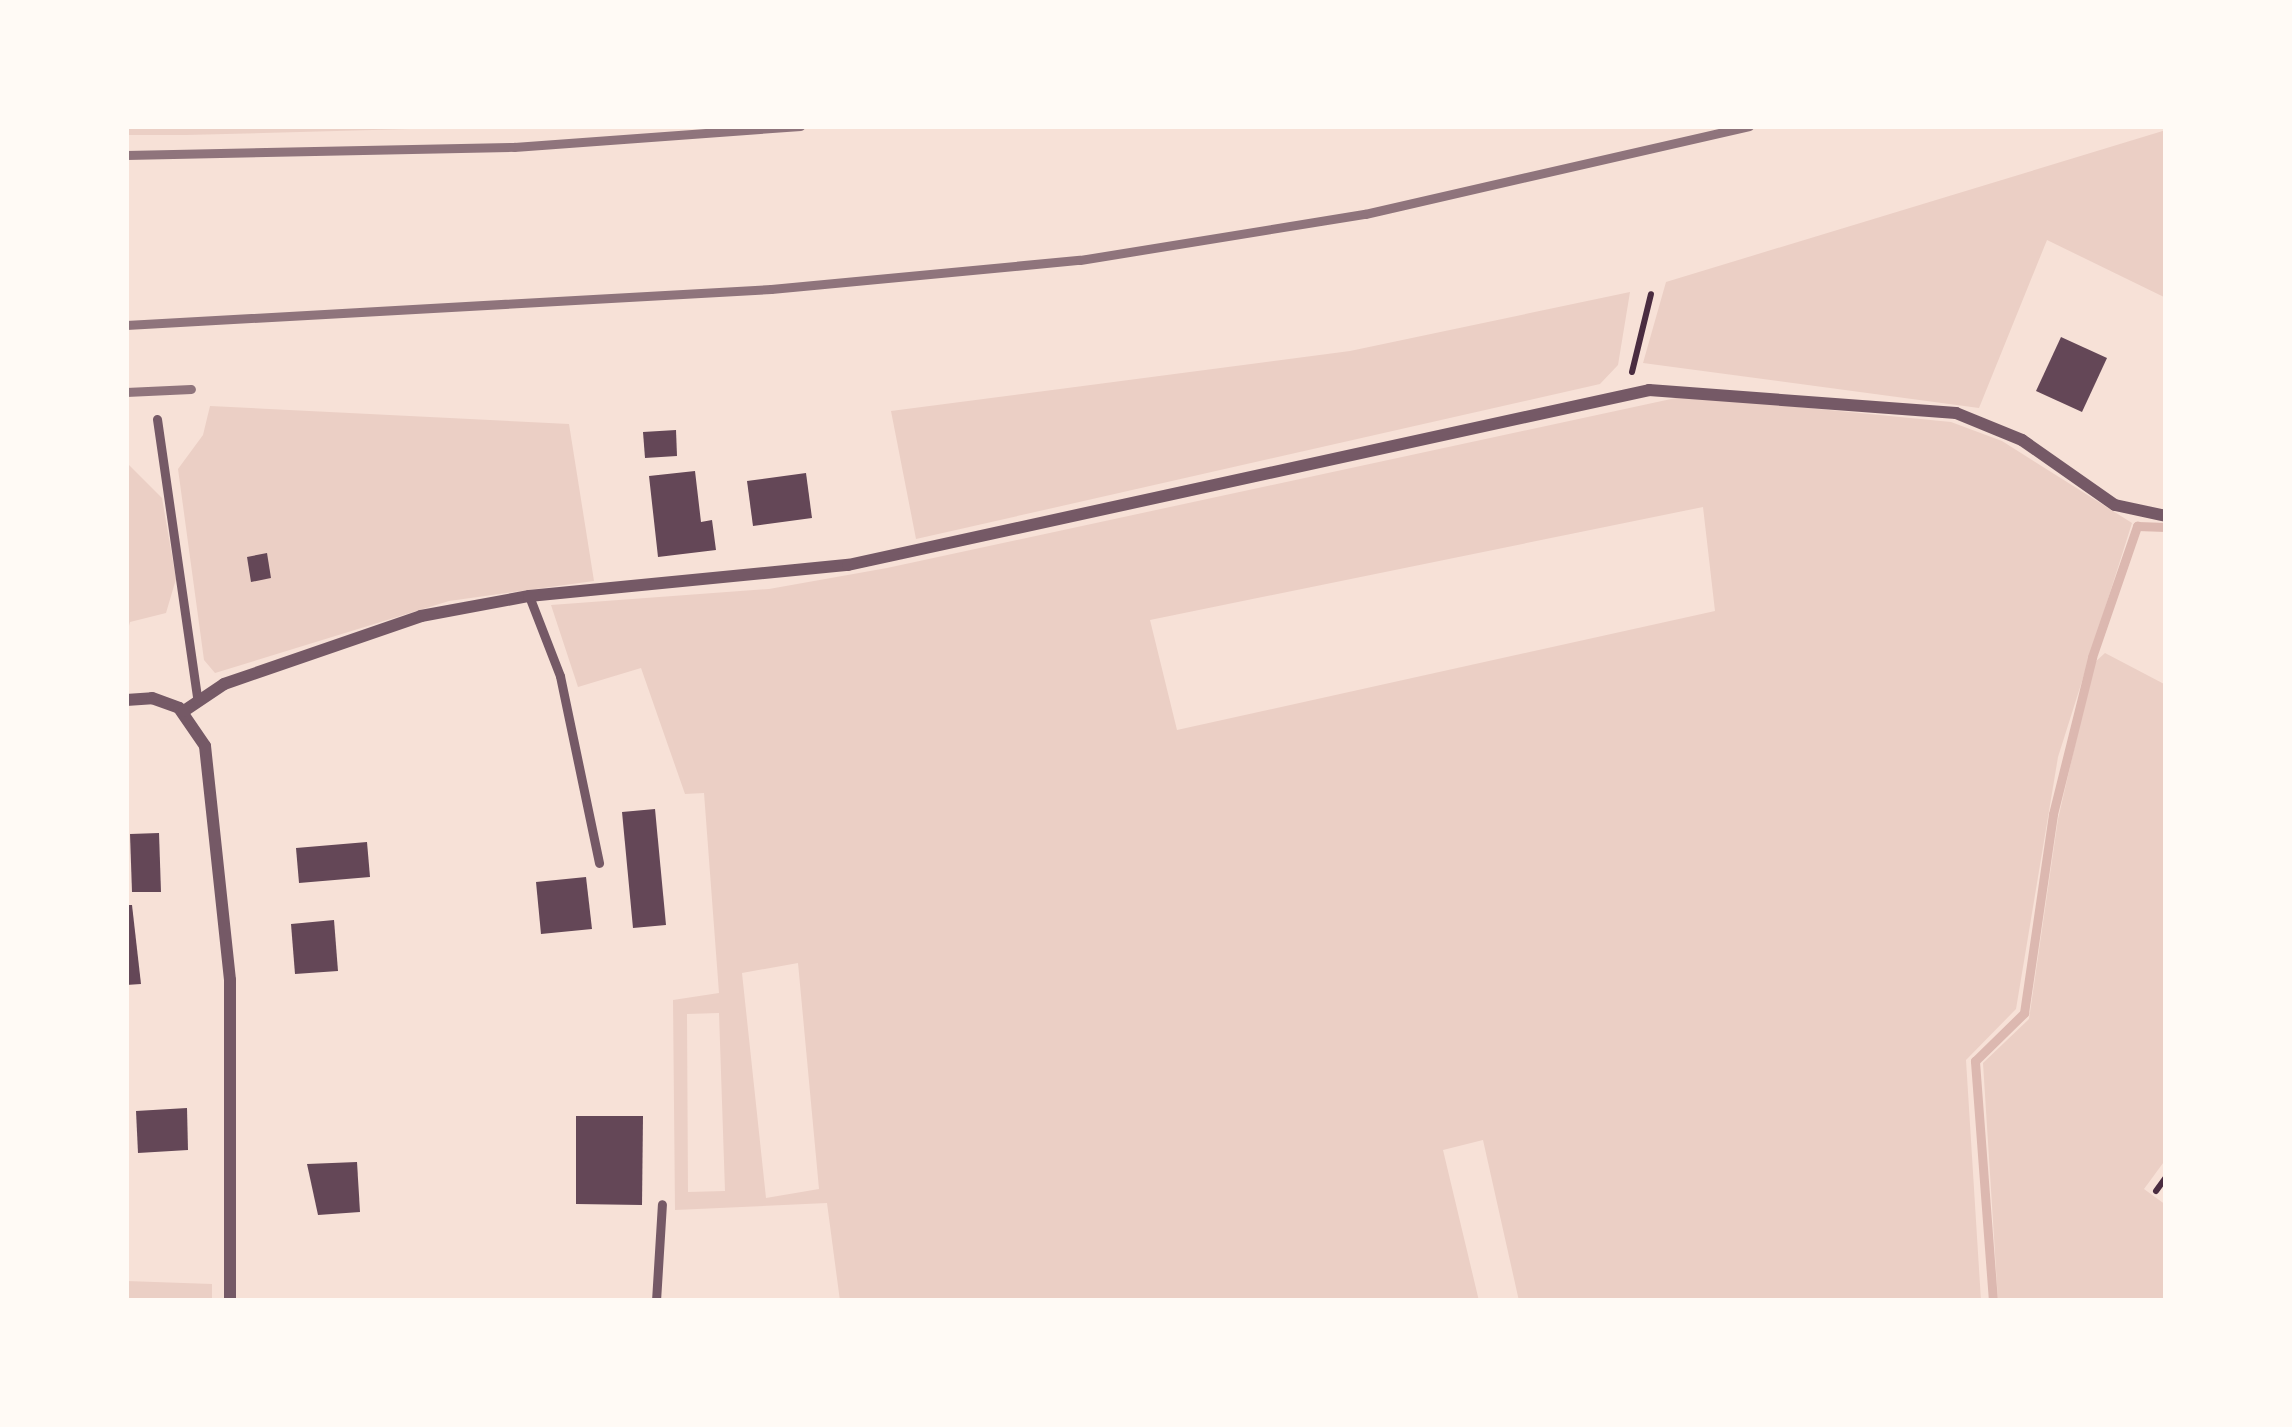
<!DOCTYPE html>
<html>
<head>
<meta charset="utf-8">
<style>
	body { margin:0 }
	#map { position:relative; width:2292px; height:1427px; overflow:hidden; background:#f7e1d7; font-family:"Space Grotesk",sans-serif }
	div>[style] { position:absolute }
	.green>* { inset:0; background:#ebcfc5 }
	.stream>* { height:9px; margin:-4.5px; padding:0 4.5px; transform-origin:4.5px; border-radius:4.5px; background:#dcb8b0 }
	.building>* { inset:0; background:#644757 }
	.path>* { height:6px; margin:-3px; padding:0 3px; transform-origin:3px; border-radius:3px; background:#4a2c40 }
	.service>* { height:9px; margin:-4.5px; padding:0 4.5px; transform-origin:4.5px; border-radius:4.5px; background:#755966 }
	.minor>* { height:12px; margin:-6px; padding:0 6px; transform-origin:6px; border-radius:6px; background:#755966 }
	.rail>* { height:9px; margin:-4.5px; padding:0 4.5px; transform-origin:4.5px; border-radius:4.5px; background:#8f747c }
	span { translate:-50% -50%; white-space:nowrap; text-align:center; line-height:1.15; -webkit-text-stroke:12px #fffaf5; paint-order:stroke }
	.frame { position:absolute; inset:0; border:129px solid #fffaf5; pointer-events:none }
</style>
</head>
<body>
<div id="map">
	<div class="green">
		<div style="clip-path:polygon(126px 126px,524px 126px,186px 135px,126px 135px)"></div>
		<div style="clip-path:polygon(2166px 130px,2166px 298px,2047px 240px,1979px 408px,1643px 363px,1666px 282px)"></div>
		<div style="clip-path:polygon(1630px 292px,1618px 365px,1600px 384px,916px 539px,891px 411px,1350px 351px)"></div>
		<div style="clip-path:polygon(evenodd,1685px 396px,1951px 422px,2002px 441px,2132px 523px,2058px 757px,2016px 1009px,1966px 1060px,1981px 1301px,1519px 1301px,1483px 1140px,1443px 1150px,1479px 1301px,840px 1301px,827px 1203px,675px 1210px,673px 1000px,719px 993px,704px 793px,685px 794px,641px 668px,578px 687px,551px 605px,769px 589px,887px 568px,1685px 396px,1703px 507px,1715px 611px,1177px 730px,1150px 620px,1703px 507px,1685px 396px,798px 963px,819px 1189px,766px 1198px,742px 973px,798px 963px,1685px 396px,719px 1013px,725px 1191px,688px 1192px,687px 1014px,719px 1013px)"></div>
		<div style="clip-path:polygon(210px 406px,569px 424px,594px 581px,449px 601px,215px 673px,204px 660px,178px 469px,203px 435px)"></div>
		<div style="clip-path:polygon(126px 462px,162px 498px,176px 579px,166px 613px,130px 622px,126px 637px)"></div>
		<div style="clip-path:polygon(2105px 653px,2166px 685px,2166px 1159px,2144px 1189px,2166px 1205px,2166px 1301px,1998px 1301px,1983px 1063px,2029px 1019px,2058px 819px,2094px 663px)"></div>
		<div style="clip-path:polygon(126px 1281px,212px 1284px,212px 1301px,126px 1301px)"></div>
	</div>
	<div class="stream">
		<div style="left:1993px;top:1301px;width:241px;rotate:-94.3deg"></div>
		<div style="left:1975px;top:1061px;width:69px;rotate:-44.4deg"></div>
		<div style="left:2024px;top:1013px;width:201px;rotate:-81.7deg"></div>
		<div style="left:2053px;top:814px;width:162px;rotate:-76deg"></div>
		<div style="left:2092px;top:657px;width:139px;rotate:-71deg"></div>
		<div style="left:2137px;top:526px;width:29px;rotate:2deg"></div>
	</div>
	<div class="building">
		<div style="clip-path:polygon(2061px 337px,2107px 358px,2082px 412px,2036px 391px)"></div>
		<div style="clip-path:polygon(676px 430px,677px 456px,645px 458px,643px 432px)"></div>
		<div style="clip-path:polygon(695px 471px,701px 522px,712px 520px,716px 550px,658px 557px,649px 476px)"></div>
		<div style="clip-path:polygon(806px 473px,812px 518px,753px 526px,747px 481px)"></div>
		<div style="clip-path:polygon(267px 553px,271px 578px,251px 582px,247px 557px)"></div>
		<div style="clip-path:polygon(655px 809px,666px 925px,633px 928px,622px 812px)"></div>
		<div style="clip-path:polygon(159px 833px,161px 892px,132px 892px,130px 834px)"></div>
		<div style="clip-path:polygon(367px 842px,370px 877px,299px 883px,296px 848px)"></div>
		<div style="clip-path:polygon(586px 877px,592px 929px,541px 934px,536px 882px)"></div>
		<div style="clip-path:polygon(126px 905px,132px 905px,141px 984px,126px 985px)"></div>
		<div style="clip-path:polygon(334px 920px,338px 971px,295px 974px,291px 924px)"></div>
		<div style="clip-path:polygon(187px 1108px,188px 1150px,138px 1153px,136px 1111px)"></div>
		<div style="clip-path:polygon(576px 1116px,643px 1116px,642px 1205px,576px 1204px)"></div>
		<div style="clip-path:polygon(357px 1162px,360px 1212px,318px 1215px,307px 1164px)"></div>
	</div>
	<div class="path">
		<div style="left:1632px;top:372px;width:80px;rotate:-76.3deg"></div>
		<div style="left:2156px;top:1191px;width:17px;rotate:-54deg"></div>
	</div>
	<div class="service">
		<div style="left:157px;top:419px;width:282px;rotate:81.8deg"></div>
		<div style="left:529px;top:596px;width:86px;rotate:68.8deg"></div>
		<div style="left:560px;top:676px;width:191px;rotate:78.2deg"></div>
		<div style="left:656px;top:1301px;width:97px;rotate:-86.5deg"></div>
	</div>
	<div class="minor">
		<div style="left:126px;top:700px;width:26px;rotate:-4deg"></div>
		<div style="left:152px;top:698px;width:29px;rotate:20deg"></div>
		<div style="left:179px;top:708px;width:46px;rotate:55.6deg"></div>
		<div style="left:205px;top:746px;width:235px;rotate:83.9deg"></div>
		<div style="left:230px;top:980px;width:321px;rotate:90deg"></div>
		<div style="left:184px;top:711px;width:48px;rotate:-34deg"></div>
		<div style="left:224px;top:684px;width:208px;rotate:-19deg"></div>
		<div style="left:421px;top:616px;width:110px;rotate:-10.5deg"></div>
		<div style="left:529px;top:596px;width:321px;rotate:-5.6deg"></div>
		<div style="left:848px;top:565px;width:820px;rotate:-12.32deg"></div>
		<div style="left:1649px;top:390px;width:308px;rotate:4.3deg"></div>
		<div style="left:1956px;top:413px;width:71px;rotate:22.2deg"></div>
		<div style="left:2022px;top:440px;width:113px;rotate:35deg"></div>
		<div style="left:2115px;top:505px;width:52px;rotate:12.2deg"></div>
	</div>
	<div class="rail">
		<div style="left:126px;top:155px;width:388px;rotate:-1.2deg"></div>
		<div style="left:514px;top:147px;width:287px;rotate:-4.2deg"></div>
		<div style="left:126px;top:325px;width:646px;rotate:-3.19deg"></div>
		<div style="left:771px;top:289px;width:310px;rotate:-5.4deg"></div>
		<div style="left:1080px;top:260px;width:289px;rotate:-9.2deg"></div>
		<div style="left:1365px;top:214px;width:394px;rotate:-12.9deg"></div>
		<div style="left:126px;top:392px;width:65px;rotate:-2.6deg"></div>
	</div>
	<div class="frame"></div>
</div>
</body>
</html>
